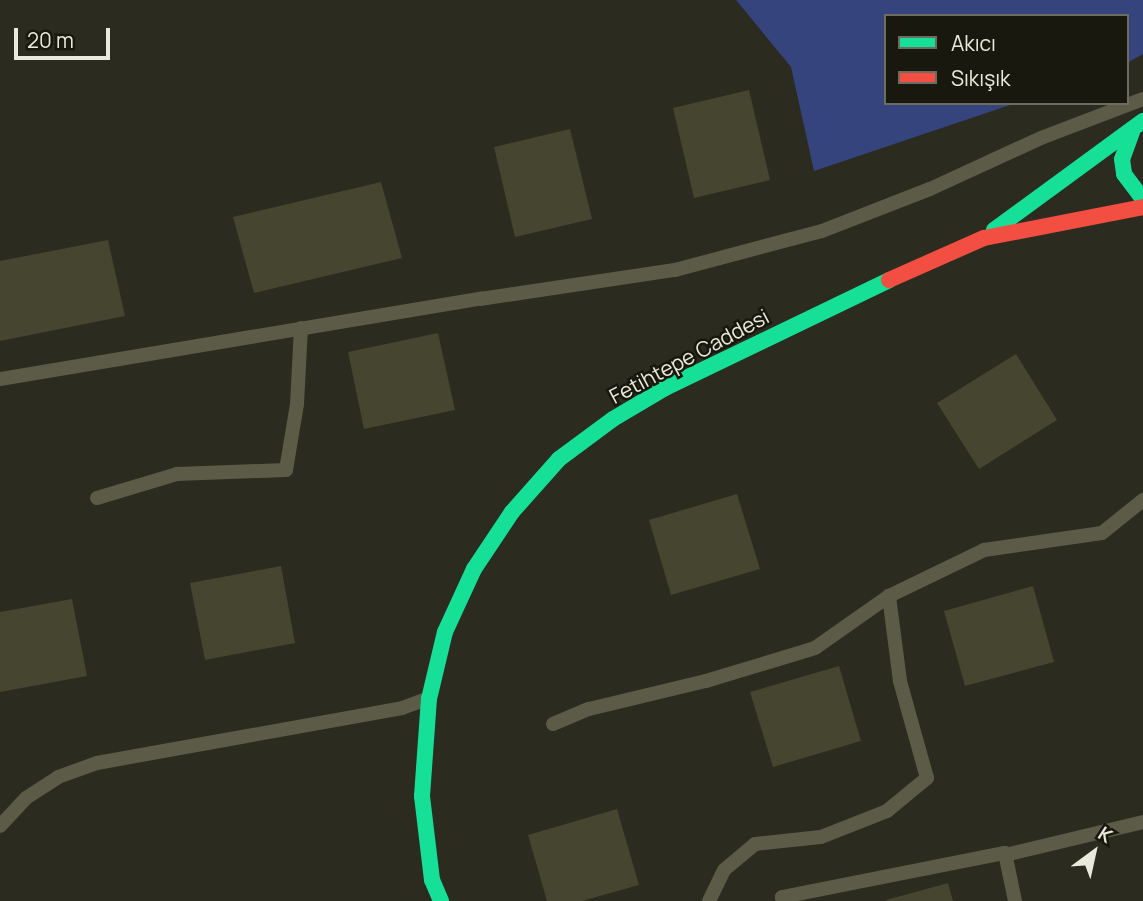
<!DOCTYPE html>
<html>
<head>
<meta charset="utf-8">
<style>
	body { margin:0 }
	#map { position:relative; width:1143px; height:901px; overflow:hidden; background:#2b2b1f; font-family:Manrope,sans-serif }
	div>[style] { position:absolute }
	.green>* { inset:0; background:#35447c }
	.building>* { inset:0; background:#464530 }
	.lane>* { height:14px; margin:-7px; padding:0 7px; transform-origin:7px; border-radius:7px; background:#5b5b47 }
	.fast>* { height:16px; margin:-8px; padding:0 8px; transform-origin:8px; border-radius:8px; background:#16e098 }
	.jam>* { height:16px; margin:-8px; padding:0 8px; transform-origin:8px; border-radius:8px; background:#f24e42 }
	span { translate:-50% -50%; white-space:nowrap; text-align:center; line-height:1.15; -webkit-text-stroke:5px #18180e; paint-order:stroke }
	.street-label { font-size:21px; color:#e9eadb }
	.legend { position:absolute; left:884px; top:14px; width:245px; height:91px; box-sizing:border-box; background:#18180e; border:2px solid #6c6c60; margin:0; padding:9px 12px; list-style:none; font-size:21px; color:#e9eadb }
	.legend li { display:flex; align-items:center; gap:14px; height:35px }
	.legend b { width:35px; border:2px solid #6c6c60 }
	.north { position:absolute; left:1059px; top:817px; width:70px; height:70px; -webkit-text-stroke:5px #18180e; paint-order:stroke; rotate:33deg; font-size:19px; font-weight:700; line-height:28px; text-align:center; color:#e9eadb }
	.north::after { content:''; display:block; margin:auto; width:24px; height:32px; background:#e9eadb; clip-path:polygon(50% 0,100% 100%,50% 72%,0 100%) }
	.scale { position:absolute; left:14px; top:28px; width:96px; height:32px; box-sizing:border-box; border:4px solid #e9eadb; border-top:0; padding-left:9px; font-size:21px; line-height:24px; white-space:nowrap; color:#e9eadb; -webkit-text-stroke:5px #18180e; paint-order:stroke }
</style>
</head>
<body>
<div id="map">
	<div class="green">
		<div style="clip-path:polygon(736px 0,1143px 0,1143px 54px,1127px 63px,1127px 16px,886px 16px,886px 103px,1016px 103px,814px 171px,791px 67px)"></div>
	</div>
	<div class="building">
		<div style="clip-path:polygon(749px 90px,770px 180px,694px 198px,673px 108px)"></div>
		<div style="clip-path:polygon(570px 129px,592px 219px,515px 237px,494px 147px)"></div>
		<div style="clip-path:polygon(381px 182px,402px 258px,254px 293px,233px 217px)"></div>
		<div style="clip-path:polygon(108px 240px,125px 316px,0 341px,0 261px)"></div>
		<div style="clip-path:polygon(438px 333px,455px 410px,364px 429px,348px 352px)"></div>
		<div style="clip-path:polygon(1016px 354px,1057px 420px,979px 469px,937px 403px)"></div>
		<div style="clip-path:polygon(737px 494px,760px 569px,671px 595px,649px 520px)"></div>
		<div style="clip-path:polygon(281px 566px,295px 643px,205px 660px,190px 583px)"></div>
		<div style="clip-path:polygon(1033px 586px,1054px 662px,965px 686px,944px 611px)"></div>
		<div style="clip-path:polygon(72px 599px,87px 676px,0 692px,0 612px)"></div>
		<div style="clip-path:polygon(839px 666px,861px 741px,773px 767px,750px 692px)"></div>
		<div style="clip-path:polygon(617px 809px,639px 885px,582px 901px,547px 901px,528px 835px)"></div>
		<div style="clip-path:polygon(948px 883px,953px 901px,886px 901px,886px 900px)"></div>
	</div>
	<div class="lane">
		<div style="left:0;top:379px;width:487px;rotate:-9.5deg"></div>
		<div style="left:480px;top:299px;width:197px;rotate:-8.5deg"></div>
		<div style="left:675px;top:270px;width:152px;rotate:-14.9deg"></div>
		<div style="left:822px;top:231px;width:116px;rotate:-21.3deg"></div>
		<div style="left:930px;top:189px;width:122px;rotate:-24.7deg"></div>
		<div style="left:1041px;top:138px;width:109px;rotate:-20.9deg"></div>
		<div style="left:97px;top:498px;width:84px;rotate:-16.7deg"></div>
		<div style="left:177px;top:474px;width:109px;rotate:-2.1deg"></div>
		<div style="left:286px;top:470px;width:67px;rotate:-80.5deg"></div>
		<div style="left:297px;top:404px;width:76px;rotate:-87deg"></div>
		<div style="left:553px;top:724px;width:39px;rotate:-23deg"></div>
		<div style="left:589px;top:709px;width:120px;rotate:-13.5deg"></div>
		<div style="left:706px;top:681px;width:114px;rotate:-16.8deg"></div>
		<div style="left:815px;top:648px;width:90px;rotate:-35.1deg"></div>
		<div style="left:889px;top:596px;width:106px;rotate:-25.8deg"></div>
		<div style="left:984px;top:550px;width:119px;rotate:-8.2deg"></div>
		<div style="left:1102px;top:533px;width:53px;rotate:-38.8deg"></div>
		<div style="left:0;top:826px;width:38px;rotate:-47deg"></div>
		<div style="left:26px;top:798px;width:38px;rotate:-33deg"></div>
		<div style="left:58px;top:777px;width:41px;rotate:-19.7deg"></div>
		<div style="left:97px;top:763px;width:310px;rotate:-10.2deg"></div>
		<div style="left:402px;top:708px;width:23px;rotate:-20deg"></div>
		<div style="left:1005px;top:855px;width:142px;rotate:-13.4deg"></div>
		<div style="left:709px;top:901px;width:34px;rotate:-64deg"></div>
		<div style="left:724px;top:870px;width:40px;rotate:-40deg"></div>
		<div style="left:755px;top:844px;width:66px;rotate:-6.1deg"></div>
		<div style="left:821px;top:837px;width:71px;rotate:-21.5deg"></div>
		<div style="left:887px;top:811px;width:52px;rotate:-39.5deg"></div>
		<div style="left:927px;top:778px;width:101px;rotate:-105.6deg"></div>
		<div style="left:900px;top:681px;width:86px;rotate:-97.4deg"></div>
		<div style="left:783px;top:901px;width:4px;rotate:-104deg"></div>
		<div style="left:782px;top:897px;width:227px;rotate:-11.2deg"></div>
		<div style="left:1005px;top:853px;width:49px;rotate:78.2deg"></div>
	</div>
	<div class="fast">
		<div style="left:1132px;top:132px;width:29px;rotate:110deg"></div>
		<div style="left:1122px;top:159px;width:15px;rotate:82deg"></div>
		<div style="left:1124px;top:174px;width:31px;rotate:53deg"></div>
		<div style="left:994px;top:230px;width:185px;rotate:-36.2deg"></div>
		<div style="left:441px;top:901px;width:23px;rotate:-113deg"></div>
		<div style="left:432px;top:880px;width:85px;rotate:-96.8deg"></div>
		<div style="left:422px;top:796px;width:97px;rotate:-85.9deg"></div>
		<div style="left:429px;top:699px;width:69px;rotate:-76.6deg"></div>
		<div style="left:445px;top:632px;width:69px;rotate:-65.3deg"></div>
		<div style="left:474px;top:569px;width:69px;rotate:-56.3deg"></div>
		<div style="left:512px;top:512px;width:71px;rotate:-48.4deg"></div>
		<div style="left:559px;top:459px;width:67px;rotate:-36.5deg"></div>
		<div style="left:613px;top:419px;width:61px;rotate:-30.8deg"></div>
		<div style="left:665px;top:388px;width:249px;rotate:-25.7deg"></div>
	</div>
	<div class="jam">
		<div style="left:889px;top:280px;width:104px;rotate:-23.9deg"></div>
		<div style="left:984px;top:238px;width:162px;rotate:-11deg"></div>
	</div>
	<div class="street-label">
		<span style="left:689px;top:356px;rotate:-28deg">Fetihtepe Caddesi</span>
	</div>
	<ul class="legend">
	<li><b style="height:9px;background:#16e098"></b>Akıcı</li>
	<li><b style="height:9px;background:#f24e42"></b>Sıkışık</li>
	</ul>
	<div class="north">K</div>
	<div class="scale">20 m</div>
</div>
</body>
</html>
